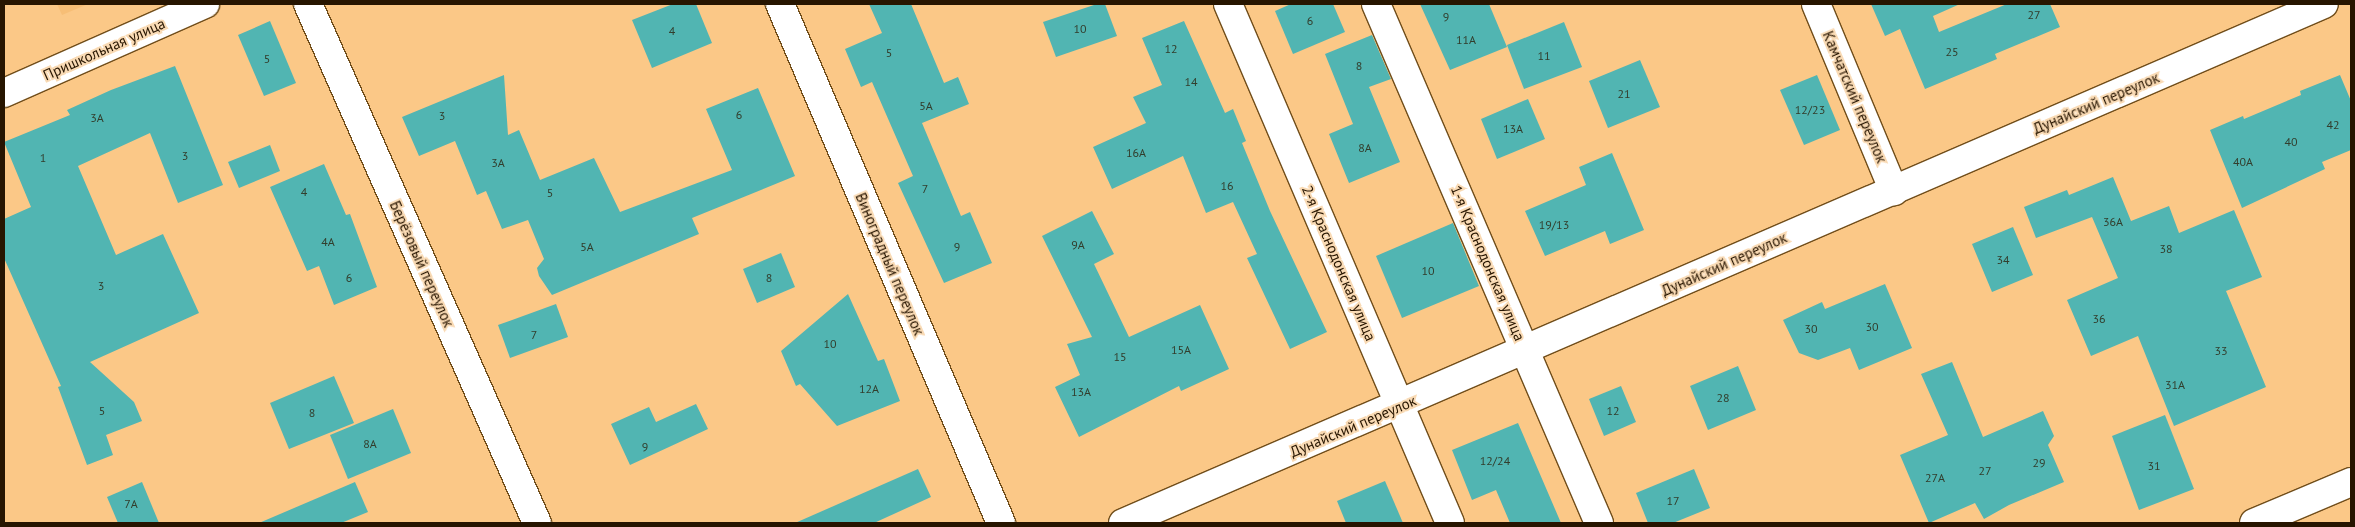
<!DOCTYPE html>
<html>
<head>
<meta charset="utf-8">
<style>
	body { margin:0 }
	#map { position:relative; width:2355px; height:527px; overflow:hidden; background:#fbc887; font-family:"PT Sans",sans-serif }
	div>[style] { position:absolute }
	.built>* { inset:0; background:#f7be76 }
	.building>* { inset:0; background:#51b5b2 }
	.roads { filter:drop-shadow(1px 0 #714e1b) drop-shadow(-1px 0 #714e1b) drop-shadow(0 1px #714e1b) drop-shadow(0 -1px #714e1b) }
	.street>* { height:28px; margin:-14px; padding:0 14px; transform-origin:14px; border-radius:14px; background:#fff }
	span { translate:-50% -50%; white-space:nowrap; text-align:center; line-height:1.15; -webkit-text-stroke:4px #f9dab4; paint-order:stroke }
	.number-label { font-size:12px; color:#323d2c }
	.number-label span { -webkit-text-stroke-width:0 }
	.street-label { font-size:15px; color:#271500 }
	.frame { position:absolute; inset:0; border:5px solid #271500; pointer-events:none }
</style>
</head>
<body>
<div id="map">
	<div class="built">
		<div style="clip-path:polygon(57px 4px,88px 4px,62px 15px)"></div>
	</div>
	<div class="building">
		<div style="clip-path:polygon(673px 4px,696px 4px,712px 43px,652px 68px,632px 20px)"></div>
		<div style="clip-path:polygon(869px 4px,911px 4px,944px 83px,958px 77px,969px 104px,922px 123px,961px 216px,970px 212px,992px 263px,944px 283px,898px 183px,913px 176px,872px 82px,861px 87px,845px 49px,882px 33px)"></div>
		<div style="clip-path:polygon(1097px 4px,1105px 4px,1117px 36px,1056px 57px,1043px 22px)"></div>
		<div style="clip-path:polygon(1291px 4px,1333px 4px,1345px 32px,1293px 54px,1275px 11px)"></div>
		<div style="clip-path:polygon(1420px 4px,1489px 4px,1507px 47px,1450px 70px)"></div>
		<div style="clip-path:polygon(1871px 4px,1960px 4px,1933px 16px,1939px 32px,2007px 4px,2050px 4px,2060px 27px,1995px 54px,1997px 59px,1925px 89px,1900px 29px,1885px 36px)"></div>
		<div style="clip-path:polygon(270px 21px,296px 83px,264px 96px,238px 35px)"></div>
		<div style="clip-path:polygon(1184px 21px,1225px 113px,1233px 109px,1246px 141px,1242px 143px,1270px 211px,1327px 332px,1290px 349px,1247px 258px,1257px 254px,1233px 202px,1206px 213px,1183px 156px,1112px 189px,1093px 147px,1146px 123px,1133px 97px,1162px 85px,1142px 38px)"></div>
		<div style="clip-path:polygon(1564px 22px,1582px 67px,1524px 89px,1507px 45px)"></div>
		<div style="clip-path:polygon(1372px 35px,1391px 79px,1369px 87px,1400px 162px,1349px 183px,1329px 134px,1353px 124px,1325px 54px)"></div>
		<div style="clip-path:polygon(1640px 60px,1660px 107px,1608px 128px,1589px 81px)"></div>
		<div style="clip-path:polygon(175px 66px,223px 185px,178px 203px,150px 133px,78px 166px,116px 255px,163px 234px,199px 313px,90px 362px,134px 402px,142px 421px,106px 435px,113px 455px,87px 465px,58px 387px,61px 386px,4px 258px,4px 219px,31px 207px,4px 142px,70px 115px,67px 110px,111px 90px)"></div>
		<div style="clip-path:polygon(504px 75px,508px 135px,519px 130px,540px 180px,594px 158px,620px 212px,732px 170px,706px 109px,758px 88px,795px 176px,692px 218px,699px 234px,552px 295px,539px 276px,537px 268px,544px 259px,528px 220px,502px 229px,486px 191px,477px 195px,455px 141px,419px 156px,402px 117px)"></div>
		<div style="clip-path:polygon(1817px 75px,1840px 130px,1804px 145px,1780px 90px)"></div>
		<div style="clip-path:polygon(2340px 75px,2351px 101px,2351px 150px,2322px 162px,2325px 169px,2242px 208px,2210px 130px,2243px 116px,2244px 119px,2301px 95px,2300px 91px)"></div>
		<div style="clip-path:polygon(1528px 99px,1545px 139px,1497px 159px,1481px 119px)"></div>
		<div style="clip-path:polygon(270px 145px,280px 171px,239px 188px,228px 162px)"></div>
		<div style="clip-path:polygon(1612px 153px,1644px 230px,1610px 244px,1605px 231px,1545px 256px,1525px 211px,1586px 185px,1579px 167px)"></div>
		<div style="clip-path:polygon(324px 164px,346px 215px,350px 214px,377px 287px,334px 305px,319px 266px,307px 271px,270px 187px)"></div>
		<div style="clip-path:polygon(2113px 177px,2131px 221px,2169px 206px,2179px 233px,2234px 210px,2262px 277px,2226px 291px,2266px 387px,2174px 426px,2138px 336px,2091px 356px,2067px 300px,2118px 278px,2092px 217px,2036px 238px,2024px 207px,2067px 190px,2069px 195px)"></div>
		<div style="clip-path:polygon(1092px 211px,1114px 254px,1094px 264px,1129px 337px,1200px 305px,1229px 369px,1181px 391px,1179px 386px,1079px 437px,1055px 387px,1080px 375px,1067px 344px,1092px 337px,1042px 236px)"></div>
		<div style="clip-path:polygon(1453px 223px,1479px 286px,1402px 318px,1376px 256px)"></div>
		<div style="clip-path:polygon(2013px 227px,2033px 275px,1992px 292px,1972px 244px)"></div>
		<div style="clip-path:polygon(781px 253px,795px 287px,757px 303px,743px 269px)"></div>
		<div style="clip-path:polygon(1885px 284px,1912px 348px,1859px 370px,1850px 348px,1818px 360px,1799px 353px,1783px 320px,1822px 302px,1825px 309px)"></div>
		<div style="clip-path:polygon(848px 294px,878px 361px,884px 359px,900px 401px,837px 426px,800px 384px,796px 386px,781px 351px)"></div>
		<div style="clip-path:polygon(556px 304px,568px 337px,510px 358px,498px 325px)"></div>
		<div style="clip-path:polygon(1952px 362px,1983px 437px,2043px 411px,2054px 436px,2048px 445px,2064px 482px,2009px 505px,1984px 519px,1975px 503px,1929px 523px,1900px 455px,1948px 435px,1921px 374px)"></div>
		<div style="clip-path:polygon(1738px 366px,1756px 410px,1708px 430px,1690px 386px)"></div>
		<div style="clip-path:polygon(334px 376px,354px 423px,289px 449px,270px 403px)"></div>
		<div style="clip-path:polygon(1621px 386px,1636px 422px,1604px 436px,1589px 399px)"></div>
		<div style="clip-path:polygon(696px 404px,708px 429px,630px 465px,611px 424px,649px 407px,656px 422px)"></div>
		<div style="clip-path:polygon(393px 409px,411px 453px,348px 479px,330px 435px)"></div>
		<div style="clip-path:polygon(2165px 415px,2194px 489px,2139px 510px,2112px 436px)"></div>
		<div style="clip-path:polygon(1518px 423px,1561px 523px,1510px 523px,1496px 490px,1472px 500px,1452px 450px)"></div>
		<div style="clip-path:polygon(918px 469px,931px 497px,874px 523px,795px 523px)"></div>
		<div style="clip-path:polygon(1694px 469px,1710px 508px,1673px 523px,1648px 523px,1636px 493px)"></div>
		<div style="clip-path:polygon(1385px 481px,1403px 523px,1346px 523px,1337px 501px)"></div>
		<div style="clip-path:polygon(142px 482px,159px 523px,118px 523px,107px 497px)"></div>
		<div style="clip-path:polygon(355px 482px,368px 512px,341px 523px,259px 523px)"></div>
	</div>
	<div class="roads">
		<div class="street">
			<div style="left:308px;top:4px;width:567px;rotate:66.19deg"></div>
			<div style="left:780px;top:4px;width:564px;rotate:66.93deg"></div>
			<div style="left:1228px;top:4px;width:564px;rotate:66.84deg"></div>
			<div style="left:1376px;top:4px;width:565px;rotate:66.75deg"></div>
			<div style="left:1816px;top:4px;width:203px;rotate:67.4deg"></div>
			<div style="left:4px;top:93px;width:220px;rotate:-23.9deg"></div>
			<div style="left:1123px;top:523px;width:1308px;rotate:-23.37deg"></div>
			<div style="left:2254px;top:523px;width:105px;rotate:-22.9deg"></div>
		</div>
	</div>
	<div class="number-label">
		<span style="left:2034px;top:15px">27</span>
		<span style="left:1446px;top:17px">9</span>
		<span style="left:1310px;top:21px">6</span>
		<span style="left:1080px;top:29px">10</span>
		<span style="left:672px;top:31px">4</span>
		<span style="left:1466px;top:40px">11А</span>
		<span style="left:1171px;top:49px">12</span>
		<span style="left:1952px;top:52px">25</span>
		<span style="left:889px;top:53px">5</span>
		<span style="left:1544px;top:56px">11</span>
		<span style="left:267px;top:59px">5</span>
		<span style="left:1359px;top:66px">8</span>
		<span style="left:1191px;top:82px">14</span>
		<span style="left:1624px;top:94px">21</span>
		<span style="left:926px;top:106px">5А</span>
		<span style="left:1810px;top:110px">12/23</span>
		<span style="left:739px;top:115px">6</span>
		<span style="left:442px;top:116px">3</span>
		<span style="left:97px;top:118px">3А</span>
		<span style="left:2333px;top:125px">42</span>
		<span style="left:1513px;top:129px">13А</span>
		<span style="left:2291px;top:142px">40</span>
		<span style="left:1365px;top:148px">8А</span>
		<span style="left:1136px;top:153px">16А</span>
		<span style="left:185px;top:156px">3</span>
		<span style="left:43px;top:158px">1</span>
		<span style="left:2243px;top:162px">40А</span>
		<span style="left:498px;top:163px">3А</span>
		<span style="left:1227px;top:186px">16</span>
		<span style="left:925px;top:189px">7</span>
		<span style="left:304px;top:192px">4</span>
		<span style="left:550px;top:193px">5</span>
		<span style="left:2113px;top:222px">36А</span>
		<span style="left:1554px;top:225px">19/13</span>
		<span style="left:328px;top:242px">4А</span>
		<span style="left:1078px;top:245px">9А</span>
		<span style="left:587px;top:247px">5А</span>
		<span style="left:957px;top:247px">9</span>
		<span style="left:2166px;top:249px">38</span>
		<span style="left:2003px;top:260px">34</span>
		<span style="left:1428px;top:271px">10</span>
		<span style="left:349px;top:278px">6</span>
		<span style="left:769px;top:278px">8</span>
		<span style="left:101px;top:286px">3</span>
		<span style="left:2099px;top:319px">36</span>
		<span style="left:1872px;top:327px">30</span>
		<span style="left:1811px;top:329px">30</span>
		<span style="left:534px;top:335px">7</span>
		<span style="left:830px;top:344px">10</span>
		<span style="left:1181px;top:350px">15А</span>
		<span style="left:2221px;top:351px">33</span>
		<span style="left:1120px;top:357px">15</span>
		<span style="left:2175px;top:385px">31А</span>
		<span style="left:869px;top:389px">12А</span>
		<span style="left:1081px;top:392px">13А</span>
		<span style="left:1723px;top:398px">28</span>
		<span style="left:102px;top:411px">5</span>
		<span style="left:1613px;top:411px">12</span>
		<span style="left:312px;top:413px">8</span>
		<span style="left:370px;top:444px">8А</span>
		<span style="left:645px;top:447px">9</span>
		<span style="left:1495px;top:461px">12/24</span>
		<span style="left:2039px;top:463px">29</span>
		<span style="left:2154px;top:466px">31</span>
		<span style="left:1985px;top:471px">27</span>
		<span style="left:1935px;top:478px">27А</span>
		<span style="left:1673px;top:501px">17</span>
		<span style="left:131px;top:504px">7А</span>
	</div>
	<div class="street-label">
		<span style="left:104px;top:49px;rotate:-24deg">Пришкольная улица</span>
		<span style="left:1855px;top:97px;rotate:67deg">Камчатский переулок</span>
		<span style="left:2096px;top:103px;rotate:-23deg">Дунайский переулок</span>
		<span style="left:1339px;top:263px;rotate:67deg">2-я Краснодонская улица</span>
		<span style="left:1488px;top:263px;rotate:67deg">1-я Краснодонская улица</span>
		<span style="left:422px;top:264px;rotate:66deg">Берёзовый переулок</span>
		<span style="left:890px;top:264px;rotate:67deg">Виноградный переулок</span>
		<span style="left:1724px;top:264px;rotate:-24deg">Дунайский переулок</span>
		<span style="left:1353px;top:426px;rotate:-23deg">Дунайский переулок</span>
	</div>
	<div class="frame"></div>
</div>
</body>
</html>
